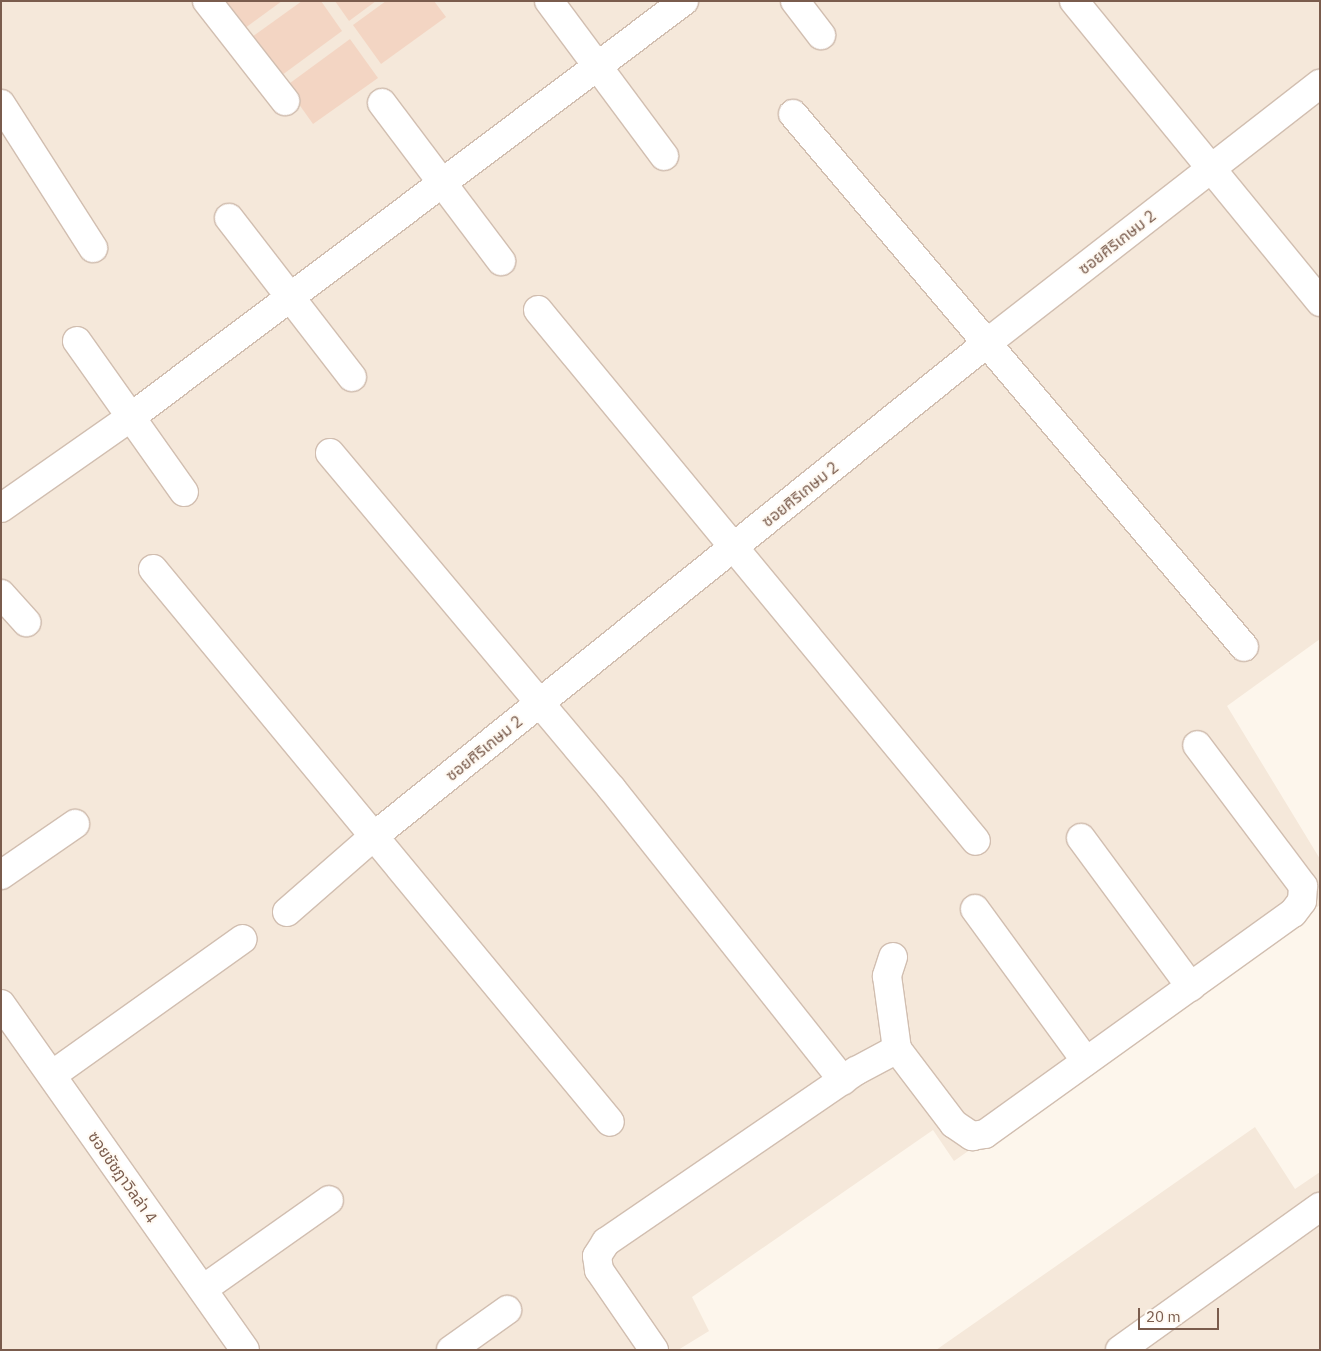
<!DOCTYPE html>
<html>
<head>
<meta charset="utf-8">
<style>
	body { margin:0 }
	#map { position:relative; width:1321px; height:1351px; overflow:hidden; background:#fdf6ec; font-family:"IBM Plex Sans","Noto Sans Thai",sans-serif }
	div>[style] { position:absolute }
	.residential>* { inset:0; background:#f5e8da }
	.building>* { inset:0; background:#f3d5c3 }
	.roads { filter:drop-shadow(1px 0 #d1beb0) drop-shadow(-1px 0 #d1beb0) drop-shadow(0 1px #d1beb0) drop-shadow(0 -1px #d1beb0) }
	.minor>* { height:28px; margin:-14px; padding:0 14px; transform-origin:14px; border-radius:14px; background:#fff }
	span { translate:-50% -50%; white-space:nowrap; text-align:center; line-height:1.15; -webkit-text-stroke:4px #fffaf3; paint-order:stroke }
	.street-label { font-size:16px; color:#7a5c4d }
	.frame { position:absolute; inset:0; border:2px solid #7a5c4d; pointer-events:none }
	.scale { position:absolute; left:1138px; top:1308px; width:81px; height:22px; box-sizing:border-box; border:2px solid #7a5c4d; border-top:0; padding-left:6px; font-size:15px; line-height:18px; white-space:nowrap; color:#7a5c4d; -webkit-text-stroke:4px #fffaf3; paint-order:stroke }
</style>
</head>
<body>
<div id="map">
	<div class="residential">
		<div style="clip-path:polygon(1px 1px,1320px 1px,1320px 639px,1227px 706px,1320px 859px,1320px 905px,954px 1161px,933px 1130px,692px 1297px,709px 1331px,678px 1350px,1px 1350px)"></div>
		<div style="clip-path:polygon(1255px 1127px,1295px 1189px,1320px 1172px,1320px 1350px,936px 1350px)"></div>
	</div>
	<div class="building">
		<div style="clip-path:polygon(219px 1px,282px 1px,241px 31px)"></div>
		<div style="clip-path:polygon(302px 1px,321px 1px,342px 31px,278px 78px,249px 39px)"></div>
		<div style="clip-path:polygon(335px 1px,376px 1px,349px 21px)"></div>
		<div style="clip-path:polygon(386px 1px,434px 1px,446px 17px,381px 64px,353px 25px)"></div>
		<div style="clip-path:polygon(350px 39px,378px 78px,313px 124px,286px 86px)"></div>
	</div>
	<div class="roads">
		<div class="minor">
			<div style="left:207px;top:1px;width:127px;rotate:52deg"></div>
			<div style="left:549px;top:1px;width:193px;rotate:53.4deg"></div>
			<div style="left:795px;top:1px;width:43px;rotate:52.6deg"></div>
			<div style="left:1074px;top:1px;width:389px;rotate:50.7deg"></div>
			<div style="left:382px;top:103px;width:198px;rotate:53deg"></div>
			<div style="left:1px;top:104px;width:171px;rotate:57.4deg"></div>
			<div style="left:793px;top:114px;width:698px;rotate:49.76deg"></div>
			<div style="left:229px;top:218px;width:201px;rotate:52.3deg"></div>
			<div style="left:538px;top:310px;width:688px;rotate:50.48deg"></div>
			<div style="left:77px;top:341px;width:185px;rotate:54.7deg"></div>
			<div style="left:330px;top:453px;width:439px;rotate:50deg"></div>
			<div style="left:612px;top:789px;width:372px;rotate:51.6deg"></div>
			<div style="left:1px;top:508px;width:159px;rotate:-35deg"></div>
			<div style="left:131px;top:417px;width:692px;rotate:-36.95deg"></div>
			<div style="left:153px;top:569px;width:717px;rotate:50.43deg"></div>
			<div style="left:1px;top:594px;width:38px;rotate:48deg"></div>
			<div style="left:1081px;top:838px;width:185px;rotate:53.6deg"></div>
			<div style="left:1px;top:875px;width:90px;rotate:-34.6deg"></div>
			<div style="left:975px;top:909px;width:188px;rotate:53.9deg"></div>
			<div style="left:287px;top:912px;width:114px;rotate:-41.1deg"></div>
			<div style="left:373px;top:837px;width:788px;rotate:-38.82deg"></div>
			<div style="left:987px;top:343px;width:422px;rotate:-37.9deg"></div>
			<div style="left:893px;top:957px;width:20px;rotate:108deg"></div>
			<div style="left:887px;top:976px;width:74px;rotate:82.2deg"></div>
			<div style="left:1px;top:1004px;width:423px;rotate:54.8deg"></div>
			<div style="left:52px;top:1075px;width:234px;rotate:-35.5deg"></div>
			<div style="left:203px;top:1289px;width:154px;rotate:-35.2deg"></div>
			<div style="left:451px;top:1350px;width:69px;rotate:-35.5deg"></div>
			<div style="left:654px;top:1350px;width:97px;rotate:-124.5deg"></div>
			<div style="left:599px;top:1270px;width:14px;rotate:-98deg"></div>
			<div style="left:597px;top:1256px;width:17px;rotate:-57deg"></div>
			<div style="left:606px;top:1242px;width:303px;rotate:-34.4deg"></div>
			<div style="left:856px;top:1071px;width:47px;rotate:-28.2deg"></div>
			<div style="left:897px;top:1049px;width:94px;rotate:52.8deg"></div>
			<div style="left:954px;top:1124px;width:22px;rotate:34deg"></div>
			<div style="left:972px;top:1136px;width:13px;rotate:-9deg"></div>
			<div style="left:985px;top:1134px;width:379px;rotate:-35.7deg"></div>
			<div style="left:1293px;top:913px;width:15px;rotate:-53deg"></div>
			<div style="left:1302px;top:901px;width:15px;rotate:-86deg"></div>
			<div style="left:1303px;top:886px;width:176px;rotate:-126.9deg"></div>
			<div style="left:1120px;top:1350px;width:246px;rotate:-35.6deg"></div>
		</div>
	</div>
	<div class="street-label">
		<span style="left:1117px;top:242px;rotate:-38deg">ซอยศิริเกษม 2</span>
		<span style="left:800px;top:494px;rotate:-39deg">ซอยศิริเกษม 2</span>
		<span style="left:484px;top:748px;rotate:-39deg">ซอยศิริเกษม 2</span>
		<span style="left:123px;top:1177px;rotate:55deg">ซอยชัชฎาวิลล่า 4</span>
	</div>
	<div class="frame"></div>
	<div class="scale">20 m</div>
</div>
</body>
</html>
